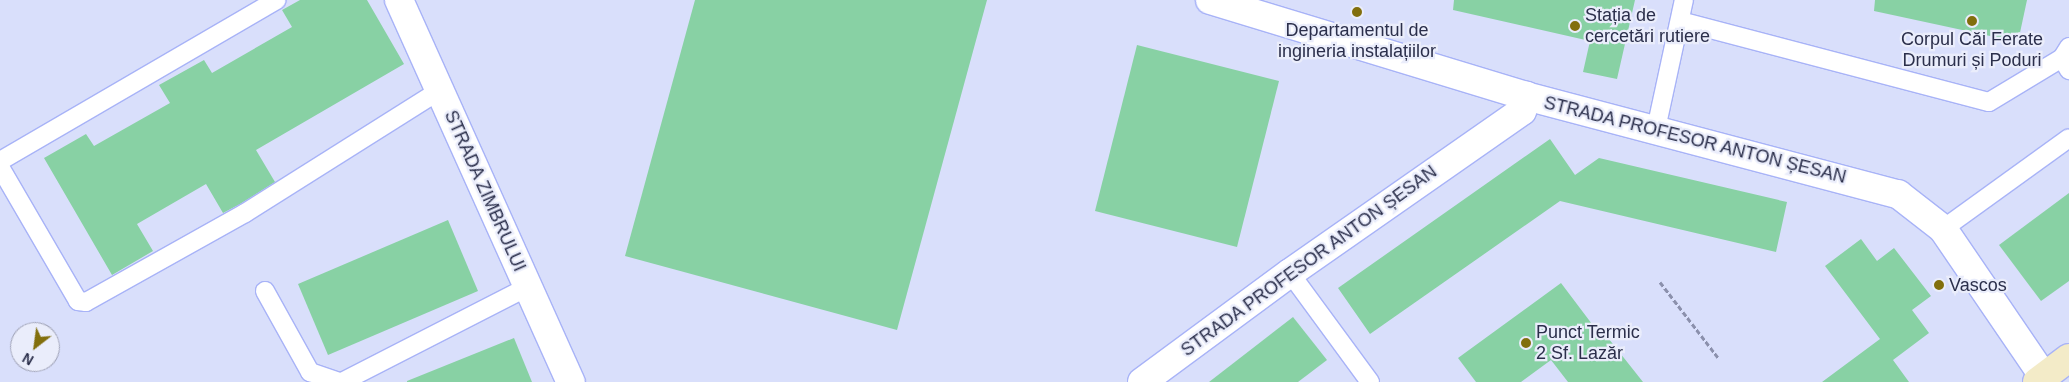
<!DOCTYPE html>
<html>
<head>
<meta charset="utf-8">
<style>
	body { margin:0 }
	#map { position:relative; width:2069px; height:382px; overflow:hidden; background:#d9dffb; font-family:Helvetica,sans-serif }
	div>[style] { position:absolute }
	.building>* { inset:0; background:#88d1a4 }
	.path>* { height:3px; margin-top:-1.5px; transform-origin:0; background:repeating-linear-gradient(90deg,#8b90ac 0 5px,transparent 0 7.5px) }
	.roads { filter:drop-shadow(1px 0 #a8b3f7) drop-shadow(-1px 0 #a8b3f7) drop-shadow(0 1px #a8b3f7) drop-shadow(0 -1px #a8b3f7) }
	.service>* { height:18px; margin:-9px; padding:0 9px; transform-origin:9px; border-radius:9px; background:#fff }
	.minor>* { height:28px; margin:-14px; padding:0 14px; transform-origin:14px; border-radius:14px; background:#fff }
	.secondary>* { height:28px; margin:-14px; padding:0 14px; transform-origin:14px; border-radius:14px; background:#f3ebc8 }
	.dots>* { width:14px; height:14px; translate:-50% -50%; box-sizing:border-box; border:2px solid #eaedfb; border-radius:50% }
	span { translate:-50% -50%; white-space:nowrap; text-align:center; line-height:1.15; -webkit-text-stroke:4.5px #eaedfb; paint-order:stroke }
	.poi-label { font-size:18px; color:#2b2f4b }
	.left { translate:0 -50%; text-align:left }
	.street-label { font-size:18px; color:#2b2f4b }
	.north { position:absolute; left:10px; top:322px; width:50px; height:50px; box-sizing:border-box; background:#eaedfb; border:1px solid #9ea1b5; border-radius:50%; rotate:210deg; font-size:14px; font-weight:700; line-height:20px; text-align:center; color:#2b2f4b }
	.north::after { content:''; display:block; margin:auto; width:18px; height:22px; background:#826f0d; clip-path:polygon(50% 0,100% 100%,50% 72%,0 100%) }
</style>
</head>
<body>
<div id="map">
	<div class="building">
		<div style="clip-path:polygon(300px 0,367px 0,404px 64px,256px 150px,275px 182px,240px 204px,223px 213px,206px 184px,137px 224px,153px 251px,112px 275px,44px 158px,86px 134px,94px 146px,170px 103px,159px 85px,204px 60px,212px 73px,292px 27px,282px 10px)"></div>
		<div style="clip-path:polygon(695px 0,987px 0,897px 330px,625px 256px)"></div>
		<div style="clip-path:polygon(1454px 0,1635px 0,1617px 79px,1583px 72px,1590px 41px,1453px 10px)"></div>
		<div style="clip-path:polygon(1875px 0,2027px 0,2018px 42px,1874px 11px)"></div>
		<div style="clip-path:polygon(1137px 45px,1279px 81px,1237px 247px,1095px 211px)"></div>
		<div style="clip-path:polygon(1550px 139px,1575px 175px,1599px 158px,1787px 202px,1776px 252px,1560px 201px,1370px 334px,1338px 288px)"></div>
		<div style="clip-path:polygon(2069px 193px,2069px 281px,2041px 301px,1999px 245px)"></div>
		<div style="clip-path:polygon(448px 220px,478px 291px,328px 355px,298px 284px)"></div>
		<div style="clip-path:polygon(1861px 239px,1877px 261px,1894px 248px,1931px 296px,1912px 310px,1929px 333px,1893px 360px,1909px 382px,1822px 382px,1880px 339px,1825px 266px)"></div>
		<div style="clip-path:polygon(1561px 283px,1598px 332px,1601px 329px,1643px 382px,1568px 382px,1551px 360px,1521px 382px,1476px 382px,1458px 358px)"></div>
		<div style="clip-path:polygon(1293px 317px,1327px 360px,1298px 382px,1209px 382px)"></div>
		<div style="clip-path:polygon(514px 338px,532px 382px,407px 382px,407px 381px)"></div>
	</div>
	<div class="path">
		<div style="left:1660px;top:282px;width:97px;rotate:52.5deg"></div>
	</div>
	<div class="roads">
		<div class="service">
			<div style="left:1680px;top:21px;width:319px;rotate:14.7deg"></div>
			<div style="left:1989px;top:102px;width:85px;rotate:-31.1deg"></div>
			<div style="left:2069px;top:47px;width:13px;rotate:122deg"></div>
			<div style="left:2062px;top:58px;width:14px;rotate:60deg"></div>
			<div style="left:1656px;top:129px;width:132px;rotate:-77.8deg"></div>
			<div style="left:0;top:161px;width:320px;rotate:-30.2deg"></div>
			<div style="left:0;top:167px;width:155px;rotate:59.8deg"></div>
			<div style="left:78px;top:301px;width:8px;rotate:7deg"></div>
			<div style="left:86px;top:302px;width:182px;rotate:-29.2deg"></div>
			<div style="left:245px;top:213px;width:229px;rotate:-32.2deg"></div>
			<div style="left:1943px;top:229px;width:155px;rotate:-35.8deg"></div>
			<div style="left:1290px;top:273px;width:135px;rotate:53.7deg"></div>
			<div style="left:265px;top:291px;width:93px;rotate:60.9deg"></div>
			<div style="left:310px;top:372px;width:31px;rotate:19deg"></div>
			<div style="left:342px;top:382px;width:209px;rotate:-27.1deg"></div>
		</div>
		<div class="minor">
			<div style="left:399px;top:0;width:419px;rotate:65.8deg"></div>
			<div style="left:1210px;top:0;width:330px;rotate:16.9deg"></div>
			<div style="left:1526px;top:96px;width:385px;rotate:14.8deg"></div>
			<div style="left:1898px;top:194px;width:57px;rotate:37.9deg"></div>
			<div style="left:1943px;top:229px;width:179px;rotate:55.7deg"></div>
			<div style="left:1142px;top:382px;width:184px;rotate:-36.4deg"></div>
			<div style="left:1290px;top:273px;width:283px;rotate:-34.9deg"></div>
			<div style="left:1522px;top:111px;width:16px;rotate:-75deg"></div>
		</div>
		<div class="secondary">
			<div style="left:2037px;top:382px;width:40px;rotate:-37deg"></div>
		</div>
	</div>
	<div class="dots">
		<div style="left:1357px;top:12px;background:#826f0d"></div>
		<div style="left:1972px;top:21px;background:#826f0d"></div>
		<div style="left:1575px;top:26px;background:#826f0d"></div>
		<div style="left:1939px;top:285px;background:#826f0d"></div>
		<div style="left:1526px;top:343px;background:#826f0d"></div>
	</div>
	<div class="poi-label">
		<span class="left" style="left:1585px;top:26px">Stația de<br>cercetări rutiere</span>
		<span style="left:1357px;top:41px">Departamentul de<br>ingineria instalațiilor</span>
		<span style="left:1972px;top:50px">Corpul Căi Ferate<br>Drumuri și Poduri</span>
		<span class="left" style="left:1949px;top:285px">Vascos</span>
		<span class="left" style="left:1536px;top:343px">Punct Termic<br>2 Sf. Lazăr</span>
	</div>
	<div class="street-label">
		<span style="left:1695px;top:140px;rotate:14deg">STRADA PROFESOR ANTON ȘESAN</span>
		<span style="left:485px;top:191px;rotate:66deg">STRADA ZIMBRULUI</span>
		<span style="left:1309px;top:261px;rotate:-36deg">STRADA PROFESOR ANTON ȘESAN</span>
	</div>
	<div class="north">N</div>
</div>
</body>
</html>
